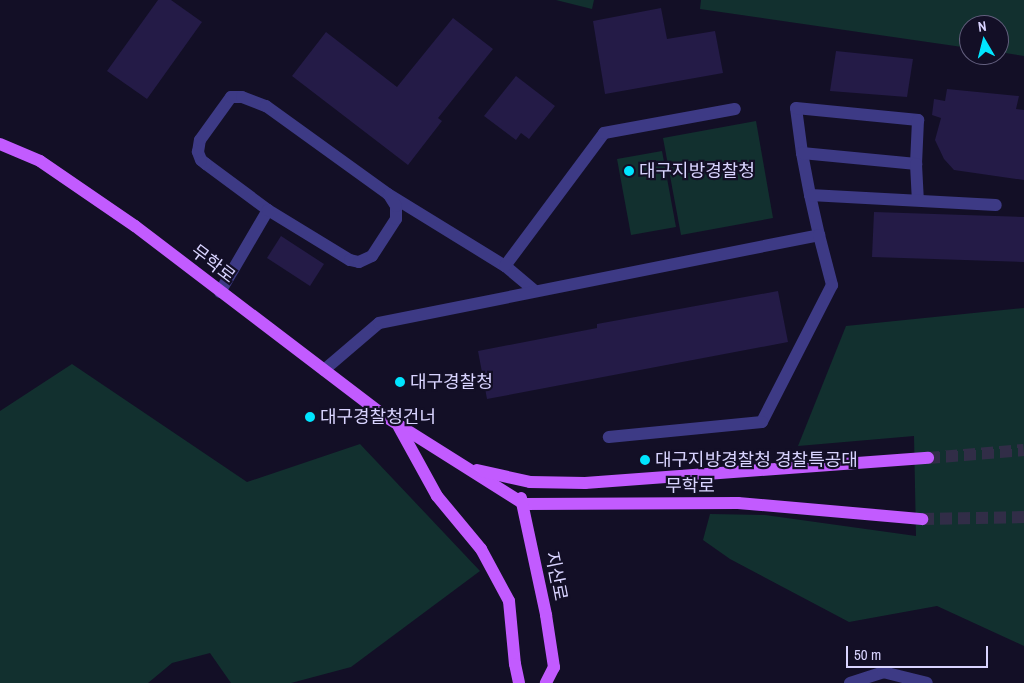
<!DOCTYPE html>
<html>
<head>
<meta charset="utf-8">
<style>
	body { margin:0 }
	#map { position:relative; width:1024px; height:683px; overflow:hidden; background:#130f26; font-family:"Archivo Narrow","Noto Sans KR",sans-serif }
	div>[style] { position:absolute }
	.green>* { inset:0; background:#12302f }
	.building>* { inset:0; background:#241b47 }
	.major-tunnel>* { height:12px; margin-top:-6px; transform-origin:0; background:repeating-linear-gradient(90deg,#312d47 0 12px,transparent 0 18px) }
	.minor>* { height:12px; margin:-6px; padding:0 6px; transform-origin:6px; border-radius:6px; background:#3d3a85 }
	.major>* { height:12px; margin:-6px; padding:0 6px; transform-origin:6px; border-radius:6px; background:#c25bff }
	.dots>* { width:14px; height:14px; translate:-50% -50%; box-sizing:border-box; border:2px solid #130f26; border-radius:50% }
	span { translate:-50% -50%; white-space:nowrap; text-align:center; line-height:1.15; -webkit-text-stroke:4.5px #130f26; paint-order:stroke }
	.poi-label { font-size:18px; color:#d9d4ff }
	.left { translate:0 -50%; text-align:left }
	.street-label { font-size:18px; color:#d9d4ff }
	.north { position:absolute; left:959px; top:15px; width:50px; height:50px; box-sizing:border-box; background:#130f26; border:1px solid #625e7d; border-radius:50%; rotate:352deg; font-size:14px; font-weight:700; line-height:20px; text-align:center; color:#d9d4ff }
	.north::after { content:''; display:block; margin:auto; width:18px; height:22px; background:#00e5ff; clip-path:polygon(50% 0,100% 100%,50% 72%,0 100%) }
	.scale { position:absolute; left:846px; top:646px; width:142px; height:22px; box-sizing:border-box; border:2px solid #d9d4ff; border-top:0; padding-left:6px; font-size:15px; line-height:18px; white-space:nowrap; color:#d9d4ff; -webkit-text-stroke:4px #130f26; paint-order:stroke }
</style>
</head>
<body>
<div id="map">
	<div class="green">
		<div style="clip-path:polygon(556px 0,594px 0,592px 9px)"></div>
		<div style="clip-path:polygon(701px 0,1024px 0,1024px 56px,999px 52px,999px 25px,969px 25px,969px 48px,700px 9px)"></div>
		<div style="clip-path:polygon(756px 121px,773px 218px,681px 235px,663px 138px)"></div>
		<div style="clip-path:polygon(662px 151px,676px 227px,631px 235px,617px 159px)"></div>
		<div style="clip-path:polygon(1024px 308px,1024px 646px,937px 606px,849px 622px,730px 559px,703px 540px,710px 514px,765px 515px,916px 536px,914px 436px,798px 446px,846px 326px)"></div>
		<div style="clip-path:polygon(72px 364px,247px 482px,360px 444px,480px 571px,351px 667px,291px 683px,231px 683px,210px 653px,172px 663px,148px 683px,0 683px,0 411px)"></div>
	</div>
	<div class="building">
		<div style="clip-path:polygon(158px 0,171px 0,202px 22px,147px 99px,107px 71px)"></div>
		<div style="clip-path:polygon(661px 8px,667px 39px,715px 31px,723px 73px,605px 94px,593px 21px)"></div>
		<div style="clip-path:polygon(453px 18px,493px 49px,438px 118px,442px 121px,408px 165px,292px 76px,326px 32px,397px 87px)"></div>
		<div style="clip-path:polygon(836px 51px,913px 59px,907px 97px,830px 91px)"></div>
		<div style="clip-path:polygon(516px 76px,555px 106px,529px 139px,521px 133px,516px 140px,484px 116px)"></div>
		<div style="clip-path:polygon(947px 89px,1019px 96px,1016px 109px,1024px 110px,1024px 180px,954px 170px,944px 159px,935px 140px,941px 118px,932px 115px,934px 99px,945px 101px)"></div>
		<div style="clip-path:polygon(874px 212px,1024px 217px,1024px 262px,872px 257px)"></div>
		<div style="clip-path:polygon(281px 236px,324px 264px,310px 286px,267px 258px)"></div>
		<div style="clip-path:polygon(778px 291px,788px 342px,487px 399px,478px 351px,597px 328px,597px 324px)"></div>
	</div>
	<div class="major-tunnel">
		<div style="left:928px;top:458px;width:96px;rotate:-4.8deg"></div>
		<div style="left:922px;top:519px;width:102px;rotate:-1.1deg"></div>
	</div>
	<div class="minor">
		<div style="left:802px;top:153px;width:45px;rotate:-97.6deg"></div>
		<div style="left:796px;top:108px;width:123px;rotate:5.6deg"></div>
		<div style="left:918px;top:120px;width:44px;rotate:92.6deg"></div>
		<div style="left:810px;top:195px;width:43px;rotate:-100.8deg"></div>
		<div style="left:802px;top:153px;width:115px;rotate:5.5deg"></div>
		<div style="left:916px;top:164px;width:36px;rotate:87deg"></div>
		<div style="left:268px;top:210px;width:77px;rotate:-143.4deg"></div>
		<div style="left:206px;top:164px;width:6px;rotate:-141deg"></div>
		<div style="left:201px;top:160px;width:9px;rotate:-111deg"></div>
		<div style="left:198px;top:152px;width:12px;rotate:-81deg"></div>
		<div style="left:200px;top:140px;width:53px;rotate:-54.2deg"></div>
		<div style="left:231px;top:97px;width:11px"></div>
		<div style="left:242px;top:97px;width:26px;rotate:21deg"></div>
		<div style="left:266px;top:106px;width:150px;rotate:35.8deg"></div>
		<div style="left:388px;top:194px;width:137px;rotate:31.6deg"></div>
		<div style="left:819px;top:235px;width:41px;rotate:-102.7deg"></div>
		<div style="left:810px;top:195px;width:186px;rotate:3.1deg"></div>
		<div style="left:535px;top:291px;width:39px;rotate:-140deg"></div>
		<div style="left:505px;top:266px;width:166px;rotate:-53.3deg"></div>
		<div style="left:604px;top:133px;width:133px;rotate:-10.4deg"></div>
		<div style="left:220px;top:292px;width:95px;rotate:-59.7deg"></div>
		<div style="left:268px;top:210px;width:96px;rotate:31.4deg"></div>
		<div style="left:350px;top:260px;width:9px;rotate:13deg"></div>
		<div style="left:359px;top:262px;width:14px;rotate:-25deg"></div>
		<div style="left:372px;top:256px;width:44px;rotate:-57deg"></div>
		<div style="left:396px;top:219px;width:13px;rotate:-90deg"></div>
		<div style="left:396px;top:206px;width:13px;rotate:-122deg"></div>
		<div style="left:324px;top:370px;width:72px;rotate:-40.5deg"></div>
		<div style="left:379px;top:323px;width:449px;rotate:-11.3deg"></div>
		<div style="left:819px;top:235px;width:52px;rotate:75.4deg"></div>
		<div style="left:832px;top:285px;width:154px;rotate:117.1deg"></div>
		<div style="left:762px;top:422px;width:154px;rotate:174.4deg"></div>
		<div style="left:850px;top:683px;width:35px;rotate:-18deg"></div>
		<div style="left:883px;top:672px;width:45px;rotate:14deg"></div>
	</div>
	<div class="major">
		<div style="left:0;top:144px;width:43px;rotate:23deg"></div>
		<div style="left:40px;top:161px;width:115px;rotate:34.4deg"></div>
		<div style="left:135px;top:226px;width:315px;rotate:37.3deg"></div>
		<div style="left:386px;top:417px;width:163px;rotate:32.2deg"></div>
		<div style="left:524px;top:504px;width:214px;rotate:-0.3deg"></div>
		<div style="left:738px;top:503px;width:185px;rotate:5deg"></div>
		<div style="left:399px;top:427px;width:79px;rotate:61.2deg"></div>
		<div style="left:437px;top:496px;width:69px;rotate:50.3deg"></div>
		<div style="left:481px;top:549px;width:59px;rotate:61.7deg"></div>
		<div style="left:509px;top:601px;width:63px;rotate:84.6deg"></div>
		<div style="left:515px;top:664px;width:19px;rotate:78deg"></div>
		<div style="left:477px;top:470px;width:54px;rotate:12.8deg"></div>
		<div style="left:530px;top:482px;width:55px;rotate:1deg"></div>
		<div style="left:585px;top:483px;width:344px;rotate:-4.2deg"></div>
		<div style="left:521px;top:498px;width:120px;rotate:77.9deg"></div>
		<div style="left:546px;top:615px;width:53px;rotate:81.3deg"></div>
		<div style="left:554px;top:667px;width:18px;rotate:117deg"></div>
	</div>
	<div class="dots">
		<div style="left:629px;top:171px;background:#00e5ff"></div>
		<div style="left:400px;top:382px;background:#00e5ff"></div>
		<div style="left:310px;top:417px;background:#00e5ff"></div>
		<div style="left:645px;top:460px;background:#00e5ff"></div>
	</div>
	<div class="poi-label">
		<span class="left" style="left:639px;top:171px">대구지방경찰청</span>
		<span class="left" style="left:410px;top:382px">대구경찰청</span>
		<span class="left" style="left:320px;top:417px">대구경찰청건너</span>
		<span class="left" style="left:655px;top:460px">대구지방경찰청 경찰특공대</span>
	</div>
	<div class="street-label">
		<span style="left:213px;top:264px;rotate:37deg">무학로</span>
		<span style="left:690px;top:486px">무학로</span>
		<span style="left:556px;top:576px;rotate:79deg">지산로</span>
	</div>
	<div class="north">N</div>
	<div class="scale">50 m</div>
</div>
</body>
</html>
